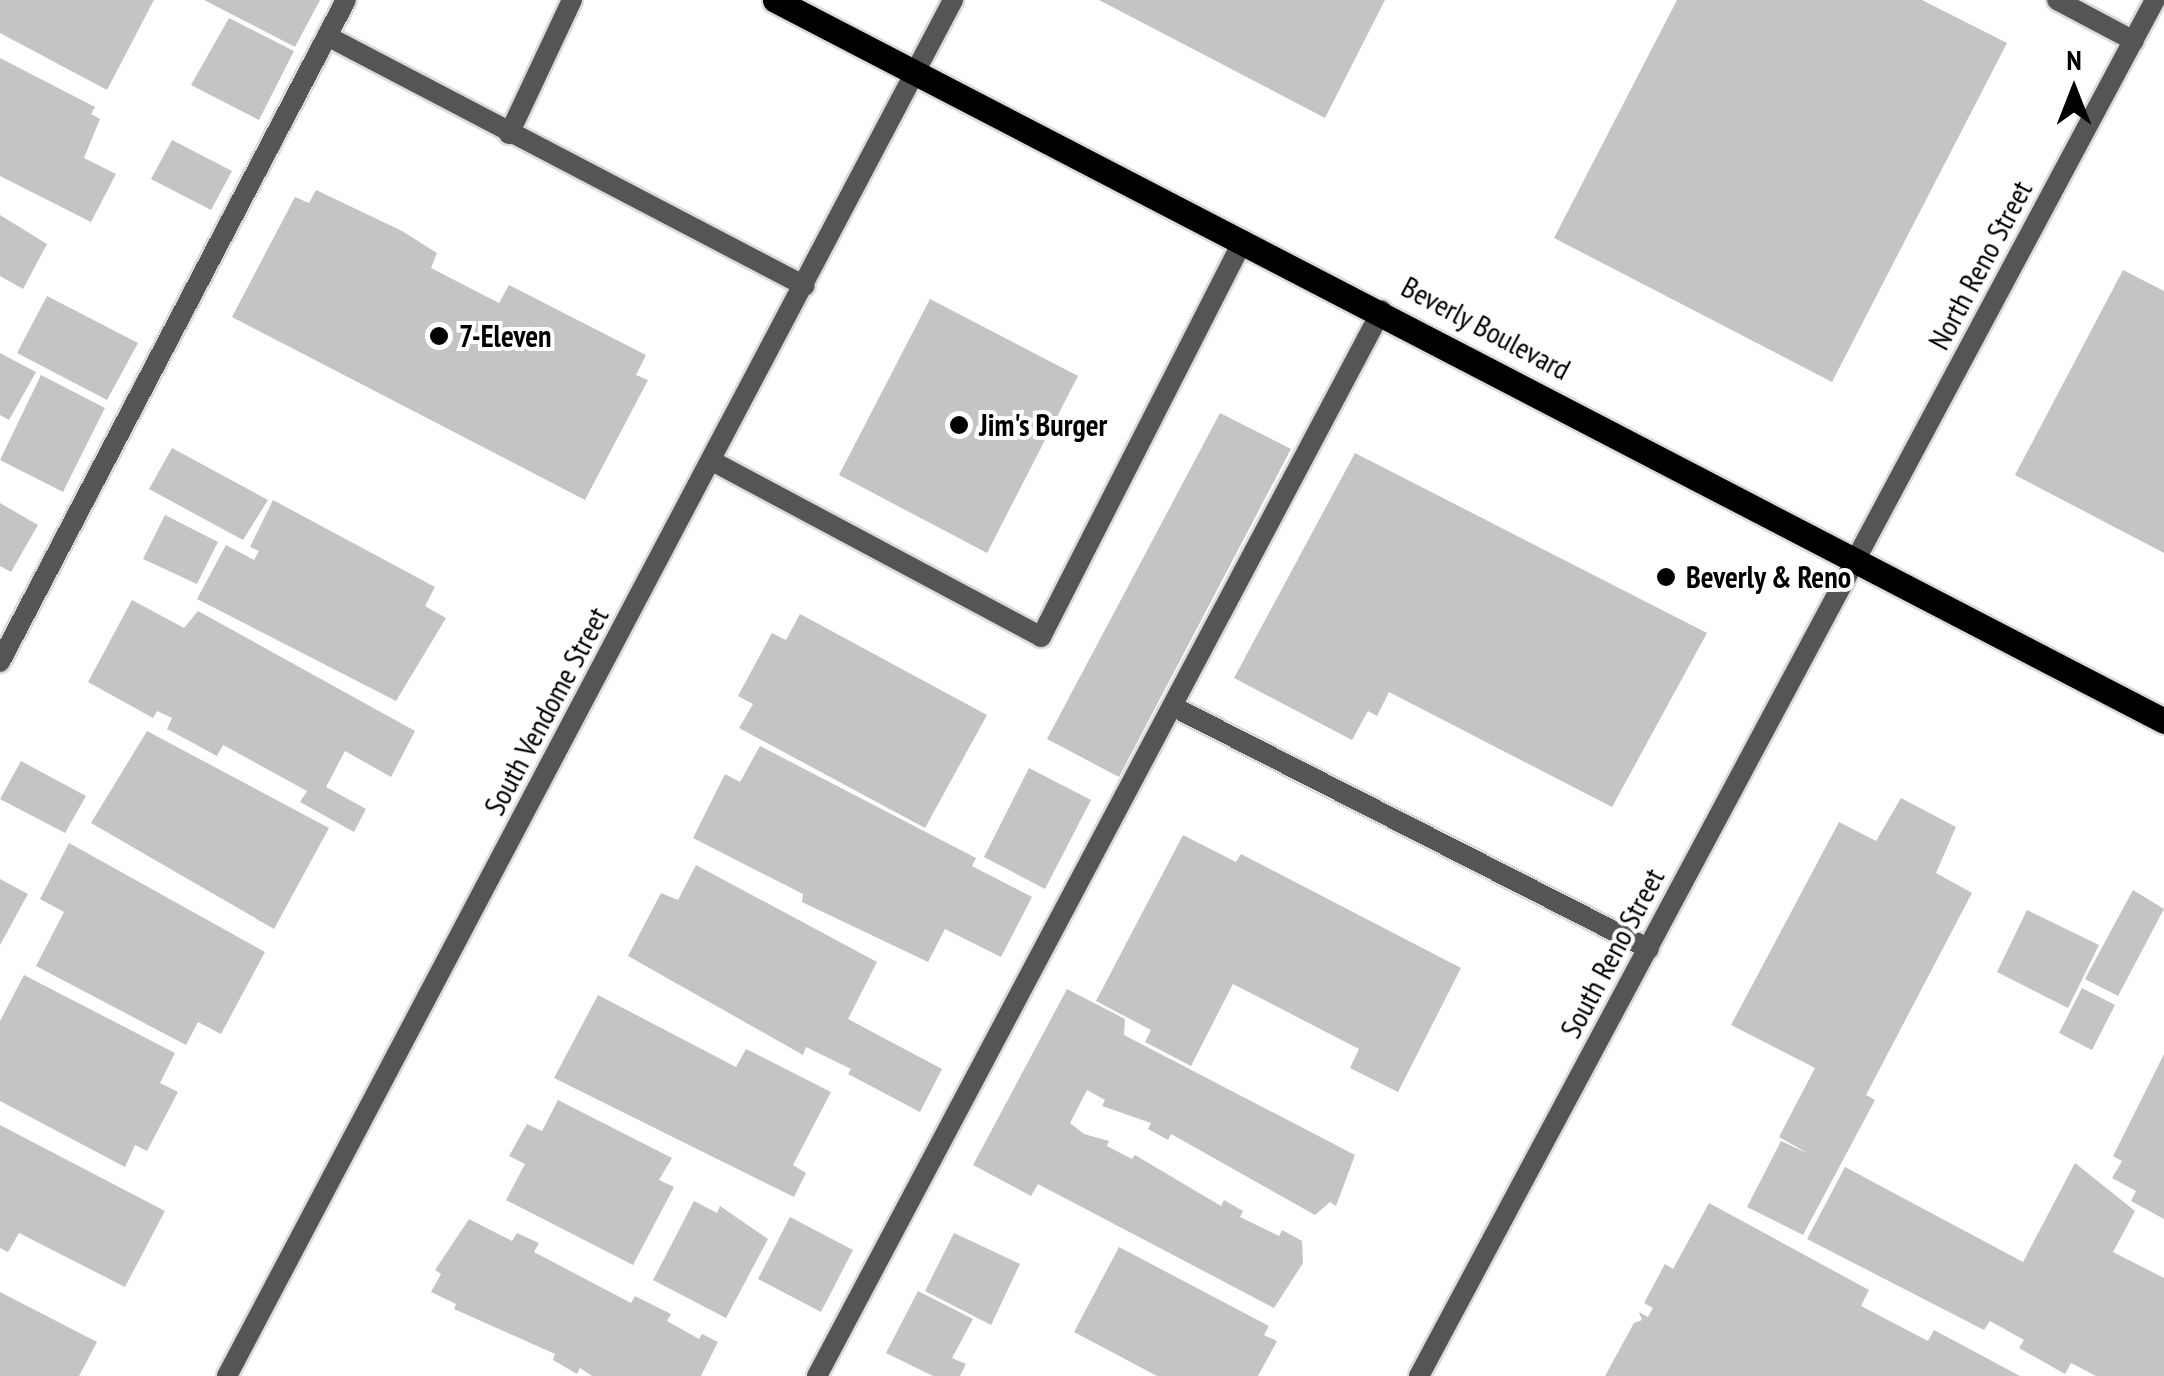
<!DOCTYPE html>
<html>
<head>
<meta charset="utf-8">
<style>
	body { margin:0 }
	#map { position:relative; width:2164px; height:1376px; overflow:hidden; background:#fff; font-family:"PT Sans Narrow",sans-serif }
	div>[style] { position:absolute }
	.building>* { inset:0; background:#c4c4c4 }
	.roads { filter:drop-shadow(2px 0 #dbdbdb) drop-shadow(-2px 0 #dbdbdb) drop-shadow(0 2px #dbdbdb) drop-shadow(0 -2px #dbdbdb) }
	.service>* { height:20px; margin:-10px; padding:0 10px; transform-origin:10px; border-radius:10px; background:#555 }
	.minor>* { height:20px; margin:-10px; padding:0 10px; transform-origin:10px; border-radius:10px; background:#555 }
	.primary>* { height:25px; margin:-12.5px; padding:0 12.5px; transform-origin:12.5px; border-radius:12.5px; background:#000 }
	.dots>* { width:28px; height:28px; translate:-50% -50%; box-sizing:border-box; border:5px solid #fff; border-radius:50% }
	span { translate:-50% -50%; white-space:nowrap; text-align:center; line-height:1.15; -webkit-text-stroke:8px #fff; paint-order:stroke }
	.street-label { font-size:30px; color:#000 }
	.poi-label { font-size:30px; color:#000; font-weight:700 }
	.left { translate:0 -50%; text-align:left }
	.north { position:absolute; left:2024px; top:40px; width:100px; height:100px; -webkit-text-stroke:8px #fff; paint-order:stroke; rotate:0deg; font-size:28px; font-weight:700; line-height:40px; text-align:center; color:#000 }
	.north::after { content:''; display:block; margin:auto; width:35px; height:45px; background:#000; clip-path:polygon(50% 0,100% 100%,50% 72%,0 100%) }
</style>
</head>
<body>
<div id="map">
	<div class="building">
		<div style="clip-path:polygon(0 0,154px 0,107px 90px,0 33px)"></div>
		<div style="clip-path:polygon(204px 0,320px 0,295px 47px)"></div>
		<div style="clip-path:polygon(1099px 0,1385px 0,1325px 118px)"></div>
		<div style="clip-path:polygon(1677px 0,1922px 0,2007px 43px,1832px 382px,1554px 238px)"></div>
		<div style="clip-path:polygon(229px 18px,294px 51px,259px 120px,191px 85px)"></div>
		<div style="clip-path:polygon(0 58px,95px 107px,91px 114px,100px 119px,84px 158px,116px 174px,91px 222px,0 176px)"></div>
		<div style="clip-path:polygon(172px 140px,232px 171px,211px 210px,151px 179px)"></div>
		<div style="clip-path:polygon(316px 190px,402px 231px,437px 253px,431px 268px,499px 303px,509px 285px,646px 355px,636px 375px,648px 380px,585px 500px,232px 317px,295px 197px,309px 203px)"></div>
		<div style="clip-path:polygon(0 215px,47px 244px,23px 289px,0 276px)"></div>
		<div style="clip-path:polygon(2123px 270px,2164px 291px,2164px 553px,2015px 475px)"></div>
		<div style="clip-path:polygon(47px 296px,138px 343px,107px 400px,17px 353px)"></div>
		<div style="clip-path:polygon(930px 299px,1078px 376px,987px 553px,839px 475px)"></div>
		<div style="clip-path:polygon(0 353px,36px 372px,9px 420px,0 415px)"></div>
		<div style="clip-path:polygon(41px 375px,105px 408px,63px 492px,0 460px)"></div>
		<div style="clip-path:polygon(1220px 413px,1291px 449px,1119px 777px,1047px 739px)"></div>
		<div style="clip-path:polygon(172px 448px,268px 500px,243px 540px,149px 489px)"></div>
		<div style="clip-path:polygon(1355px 453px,1707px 633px,1612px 807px,1389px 692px,1377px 716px,1368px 711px,1352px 740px,1234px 678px)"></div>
		<div style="clip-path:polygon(273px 500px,435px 587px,425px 606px,446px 618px,396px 701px,197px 599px,226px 545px,254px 560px,259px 551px,250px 547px)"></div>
		<div style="clip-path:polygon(0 503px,38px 525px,11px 572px,0 566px)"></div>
		<div style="clip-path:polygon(165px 515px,218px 542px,197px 584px,143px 559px)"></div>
		<div style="clip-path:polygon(132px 600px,184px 628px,198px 611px,415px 731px,391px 777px,345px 751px,326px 787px,366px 809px,354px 832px,300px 802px,307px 791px,223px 745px,217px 756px,167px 729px,172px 718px,157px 711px,153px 718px,88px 682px)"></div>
		<div style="clip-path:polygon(800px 614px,987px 715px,925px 828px,739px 728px,753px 704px,738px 696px,772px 633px,786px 640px)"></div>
		<div style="clip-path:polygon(147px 731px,329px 828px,274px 929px,91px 823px)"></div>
		<div style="clip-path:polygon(760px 746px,976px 858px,972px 866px,1032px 897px,1001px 957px,945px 929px,928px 962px,802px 902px,803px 894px,693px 838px,725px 774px,740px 782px)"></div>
		<div style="clip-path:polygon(21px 761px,86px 796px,65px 833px,0 799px)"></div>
		<div style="clip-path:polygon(1029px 768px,1091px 800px,1045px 889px,984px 857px)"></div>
		<div style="clip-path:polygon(1901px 798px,1956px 827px,1936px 873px,1972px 893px,1866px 1095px,1875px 1100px,1803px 1235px,1747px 1207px,1781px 1141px,1809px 1154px,1779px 1137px,1815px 1068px,1731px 1025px,1839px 822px,1876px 841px)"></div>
		<div style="clip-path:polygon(1183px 835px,1236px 862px,1241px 854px,1461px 968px,1398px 1092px,1350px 1068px,1359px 1049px,1233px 984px,1191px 1066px,1145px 1042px,1151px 1030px,1096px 1001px)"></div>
		<div style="clip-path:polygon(69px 843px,265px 952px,221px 1034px,198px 1022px,186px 1045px,36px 966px,64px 912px,40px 899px)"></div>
		<div style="clip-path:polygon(696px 865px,877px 962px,848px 1019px,942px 1069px,920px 1112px,848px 1074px,851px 1069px,806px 1047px,803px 1055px,628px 956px,661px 893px,678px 900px)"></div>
		<div style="clip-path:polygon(0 879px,28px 894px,0 945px)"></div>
		<div style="clip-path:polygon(2133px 890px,2164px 909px,2118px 996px,2085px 979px)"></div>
		<div style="clip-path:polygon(2027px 910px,2099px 945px,2068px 1008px,1997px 972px)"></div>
		<div style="clip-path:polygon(24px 975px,175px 1053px,160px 1083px,178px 1092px,147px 1151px,135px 1145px,125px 1167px,0 1101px,0 1021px)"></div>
		<div style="clip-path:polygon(2082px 988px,2115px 1005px,2092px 1050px,2059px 1033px)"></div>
		<div style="clip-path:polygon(1067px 989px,1125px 1019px,1124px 1035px,1355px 1155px,1336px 1206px,1330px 1202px,1315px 1215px,1171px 1134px,1168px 1140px,1148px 1129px,1151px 1123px,1102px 1106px,1105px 1100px,1087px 1090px,1070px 1123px,1084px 1134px,1109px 1141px,1107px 1146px,1132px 1159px,1135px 1155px,1221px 1206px,1224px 1200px,1243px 1211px,1240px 1217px,1279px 1236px,1282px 1230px,1302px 1241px,1303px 1263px,1274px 1308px,1038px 1184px,1031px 1196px,973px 1165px)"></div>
		<div style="clip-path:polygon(598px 995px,736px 1067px,746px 1049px,831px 1092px,793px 1165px,806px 1173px,794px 1197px,554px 1078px)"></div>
		<div style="clip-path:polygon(2164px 1054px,2164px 1219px,2131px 1201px,2136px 1191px,2112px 1178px,2122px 1161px,2113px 1156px)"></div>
		<div style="clip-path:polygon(558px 1100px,672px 1158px,659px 1180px,674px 1187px,633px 1265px,506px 1200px,525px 1164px,509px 1156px,527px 1124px,542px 1131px)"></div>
		<div style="clip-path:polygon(0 1125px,165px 1211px,125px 1287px,19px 1233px,8px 1252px,0 1248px)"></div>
		<div style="clip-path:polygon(2075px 1163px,2135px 1211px,2113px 1252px,2164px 1278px,2164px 1376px,2096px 1376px,2071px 1363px,2065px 1374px,2019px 1348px,2024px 1340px,1990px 1321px,1984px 1330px,1807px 1239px,1845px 1167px,2023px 1262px)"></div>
		<div style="clip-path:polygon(694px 1201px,717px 1213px,720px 1206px,768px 1239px,726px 1318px,653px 1280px)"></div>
		<div style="clip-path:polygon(1709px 1203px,1869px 1290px,1861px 1306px,1928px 1341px,1934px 1330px,2020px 1376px,1605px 1376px,1634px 1323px,1642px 1320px,1639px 1312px,1648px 1317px,1653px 1308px,1644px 1303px,1665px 1264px,1673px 1269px)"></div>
		<div style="clip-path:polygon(790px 1217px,853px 1250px,821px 1312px,758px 1279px)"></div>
		<div style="clip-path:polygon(469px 1219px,512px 1241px,517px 1233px,539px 1243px,534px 1252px,631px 1303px,635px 1296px,671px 1314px,667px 1321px,699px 1339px,702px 1334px,718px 1342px,701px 1376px,592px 1376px,580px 1368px,577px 1374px,553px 1360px,555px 1354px,454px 1309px,456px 1304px,431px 1292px,441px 1274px,435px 1270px)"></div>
		<div style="clip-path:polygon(954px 1233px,1020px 1264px,991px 1325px,925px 1291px)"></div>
		<div style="clip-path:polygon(1119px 1247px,1269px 1326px,1264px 1335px,1277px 1341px,1258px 1376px,1157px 1376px,1074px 1332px)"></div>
		<div style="clip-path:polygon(918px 1291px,973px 1319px,952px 1358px,966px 1364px,960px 1376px,933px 1376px,886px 1353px)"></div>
		<div style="clip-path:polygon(0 1292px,97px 1342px,79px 1376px,0 1376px)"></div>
	</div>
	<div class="roads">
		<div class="service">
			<div style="left:2057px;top:0;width:87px;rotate:28deg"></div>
			<div style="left:327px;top:36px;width:539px;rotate:27.61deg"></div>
			<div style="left:509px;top:134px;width:148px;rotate:-64.8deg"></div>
			<div style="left:712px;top:461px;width:373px;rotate:28.1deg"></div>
			<div style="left:1041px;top:637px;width:445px;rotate:-63deg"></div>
			<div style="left:0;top:662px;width:747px;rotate:-62.41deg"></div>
			<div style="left:1174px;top:707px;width:533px;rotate:27deg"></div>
			<div style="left:817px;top:1376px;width:1206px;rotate:-62.08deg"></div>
		</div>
		<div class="minor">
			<div style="left:227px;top:1376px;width:1556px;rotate:-62.18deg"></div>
			<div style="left:1419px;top:1376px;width:1560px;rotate:-61.86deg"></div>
		</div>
		<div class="primary">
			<div style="left:775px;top:0;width:1565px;rotate:27.43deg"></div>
		</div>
	</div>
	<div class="dots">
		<div style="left:439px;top:336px;background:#000"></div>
		<div style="left:959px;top:425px;background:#000"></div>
		<div style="left:1666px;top:577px;background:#000"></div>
	</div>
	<div class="street-label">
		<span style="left:1980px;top:265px;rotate:-62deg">North Reno Street</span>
		<span style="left:1486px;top:328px;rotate:28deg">Beverly Boulevard</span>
		<span style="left:546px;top:711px;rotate:-62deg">South Vendome Street</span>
		<span style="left:1612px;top:953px;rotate:-62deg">South Reno Street</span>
	</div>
	<div class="poi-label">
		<span class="left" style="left:459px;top:336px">7-Eleven</span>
		<span class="left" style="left:979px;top:425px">Jim's Burger</span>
		<span class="left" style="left:1686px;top:577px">Beverly &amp; Reno</span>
	</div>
	<div class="north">N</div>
</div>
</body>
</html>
